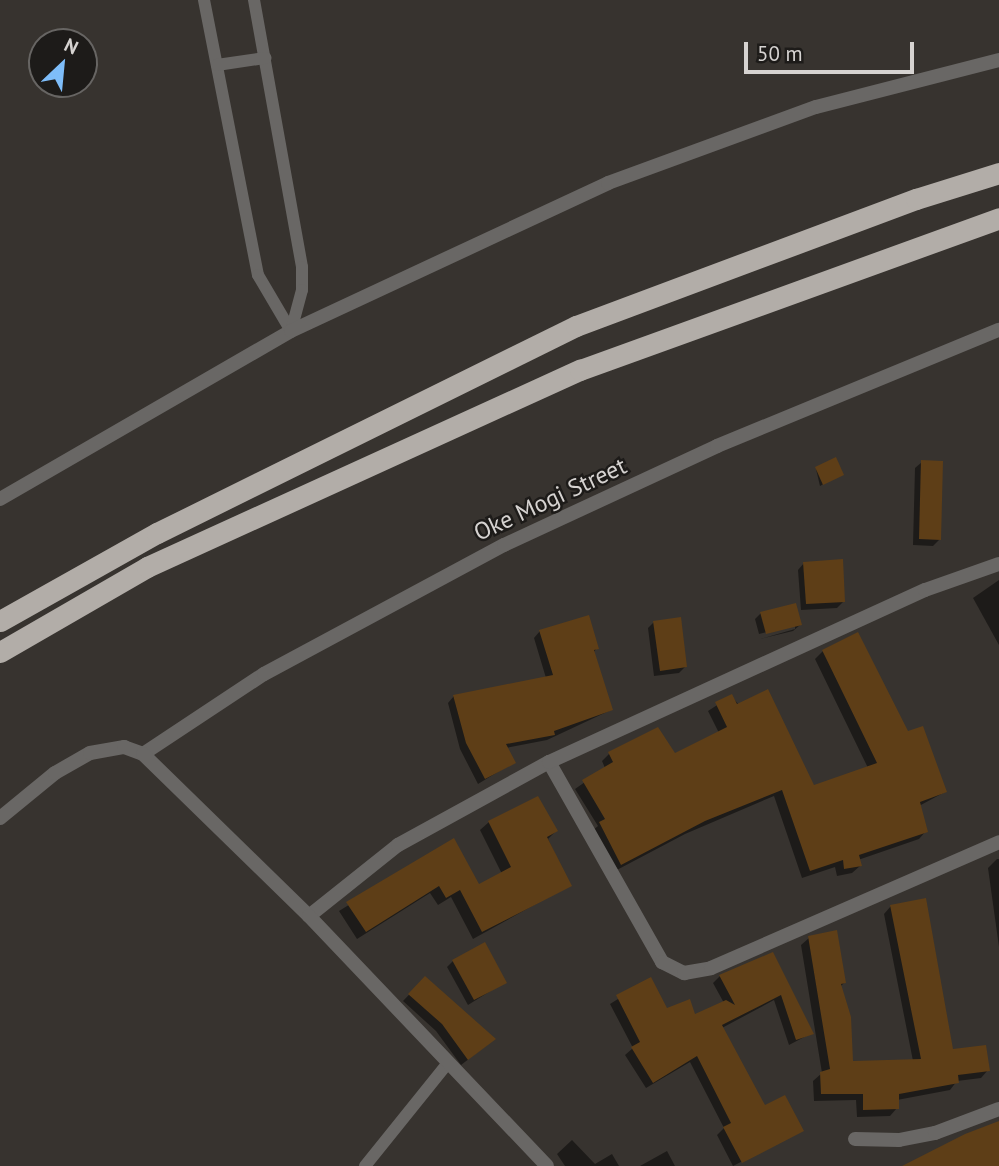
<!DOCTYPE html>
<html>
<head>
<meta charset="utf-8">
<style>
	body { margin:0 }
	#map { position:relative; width:999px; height:1166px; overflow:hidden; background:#37332f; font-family:"PT Sans",sans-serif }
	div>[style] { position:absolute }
	.shadow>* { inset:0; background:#0007 }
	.building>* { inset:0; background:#5e3e17 }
	.service>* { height:12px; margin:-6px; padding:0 6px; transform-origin:6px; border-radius:6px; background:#696765 }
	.minor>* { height:14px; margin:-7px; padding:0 7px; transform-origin:7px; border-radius:7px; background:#696765 }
	.tertiary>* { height:14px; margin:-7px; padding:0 7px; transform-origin:7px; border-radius:7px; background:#696765 }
	.motorway>* { height:21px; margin:-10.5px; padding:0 10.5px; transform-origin:10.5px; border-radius:10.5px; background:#b2ada8 }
	span { translate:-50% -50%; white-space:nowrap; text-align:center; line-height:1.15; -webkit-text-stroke:5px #1d1b19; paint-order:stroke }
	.street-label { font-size:24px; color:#d6d3d1 }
	.north { position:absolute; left:28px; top:28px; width:70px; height:70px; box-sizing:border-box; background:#1d1b19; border:2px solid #676563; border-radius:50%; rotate:26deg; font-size:19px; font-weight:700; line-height:28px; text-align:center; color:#d6d3d1 }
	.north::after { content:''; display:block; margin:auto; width:24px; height:32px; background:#7ebdf9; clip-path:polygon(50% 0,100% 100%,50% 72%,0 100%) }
	.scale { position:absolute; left:744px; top:42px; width:170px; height:32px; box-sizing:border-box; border:4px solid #d6d3d1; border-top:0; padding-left:9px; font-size:21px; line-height:24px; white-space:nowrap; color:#d6d3d1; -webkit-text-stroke:5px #1d1b19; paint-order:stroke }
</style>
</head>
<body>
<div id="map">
	<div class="shadow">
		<div style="clip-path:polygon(922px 462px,940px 539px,933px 546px,913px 545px,915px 468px)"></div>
		<div style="clip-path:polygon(816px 469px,842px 474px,820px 486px)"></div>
		<div style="clip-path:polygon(804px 563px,843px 602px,837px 608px,801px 610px,798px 570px)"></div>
		<div style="clip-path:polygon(999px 580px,999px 645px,973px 598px)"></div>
		<div style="clip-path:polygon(761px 613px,800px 625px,793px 631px,760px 639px,795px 629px,795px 625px,759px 634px,755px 619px)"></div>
		<div style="clip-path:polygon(654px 622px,686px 666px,679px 673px,654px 676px,648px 628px)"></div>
		<div style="clip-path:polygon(540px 631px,597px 648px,593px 653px,611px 710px,547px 740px,506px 748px,514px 762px,478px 784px,460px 749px,448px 703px,454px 696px,546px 678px,534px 638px)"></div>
		<div style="clip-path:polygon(823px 651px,907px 733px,945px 792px,919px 806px,926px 831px,919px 839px,858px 860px,860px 866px,852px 873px,837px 876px,835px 867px,802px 878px,774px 796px,685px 834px,613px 872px,592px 831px,598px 826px,575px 789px,605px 768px,602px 761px,609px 754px,674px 755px,719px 733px,708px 711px,731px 696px,813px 787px,868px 768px,815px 659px)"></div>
		<div style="clip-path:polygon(489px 822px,556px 831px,548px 839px,570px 885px,473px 939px,451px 897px,438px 905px,430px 893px,357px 939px,339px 911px,454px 840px,479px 886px,502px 874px,480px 830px)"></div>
		<div style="clip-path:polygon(997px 859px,999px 859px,999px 947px,988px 868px)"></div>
		<div style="clip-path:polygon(891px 906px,951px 1051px,988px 1070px,981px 1078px,957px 1081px,950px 1090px,897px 1100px,897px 1108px,890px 1116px,857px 1117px,856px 1100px,814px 1101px,813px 1081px,822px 1073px,801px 945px,809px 938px,844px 983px,840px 987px,851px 1063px,913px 1061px,884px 914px)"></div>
		<div style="clip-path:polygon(772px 954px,812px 1033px,789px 1045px,774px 1000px,722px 1028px,765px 1107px,802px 1131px,733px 1166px,717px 1135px,724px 1128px,690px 1062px,646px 1088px,625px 1055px,633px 1048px,610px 1004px,650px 979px,666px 1010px,694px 1016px,724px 1003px,713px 983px,720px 976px)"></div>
		<div style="clip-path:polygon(453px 961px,505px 982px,468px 1005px,447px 967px)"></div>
		<div style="clip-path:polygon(425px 978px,487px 1045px,461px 1065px,436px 1031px,403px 1001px)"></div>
		<div style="clip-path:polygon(572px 1140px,595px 1164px,612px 1154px,619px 1166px,565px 1166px,557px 1154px)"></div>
		<div style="clip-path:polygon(667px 1151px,675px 1166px,640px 1166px)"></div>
	</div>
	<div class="building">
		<div style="clip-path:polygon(836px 457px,844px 475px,823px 485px,815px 467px)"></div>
		<div style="clip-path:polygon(921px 460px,943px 461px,941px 540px,919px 539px)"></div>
		<div style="clip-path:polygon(843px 559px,845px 602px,806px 604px,803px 562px)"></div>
		<div style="clip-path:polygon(796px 603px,802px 625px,766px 634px,760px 612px)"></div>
		<div style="clip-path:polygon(589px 615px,599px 649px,594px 650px,613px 710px,554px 731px,555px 735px,506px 744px,516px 763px,485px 779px,466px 743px,453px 695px,553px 675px,539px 630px)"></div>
		<div style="clip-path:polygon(681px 617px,687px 667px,660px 671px,653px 621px)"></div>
		<div style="clip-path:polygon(858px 632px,908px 731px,923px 726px,947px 792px,920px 802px,928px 832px,859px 855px,862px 866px,844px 869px,843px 860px,810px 871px,782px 790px,705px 821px,621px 865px,599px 822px,605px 819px,582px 780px,613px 762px,608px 752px,658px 727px,675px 753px,727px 727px,715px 702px,732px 694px,737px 704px,768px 689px,814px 785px,877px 763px,822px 650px)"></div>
		<div style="clip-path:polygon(538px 796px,558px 831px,547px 837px,572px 886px,482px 932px,460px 890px,446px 898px,439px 886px,366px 932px,346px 902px,454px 838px,479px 884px,511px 867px,488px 821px)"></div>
		<div style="clip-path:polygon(926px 898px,953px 1049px,986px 1045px,990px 1071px,958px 1075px,959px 1083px,899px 1094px,899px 1109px,863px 1110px,863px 1094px,821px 1094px,820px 1072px,830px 1069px,808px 936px,837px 930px,846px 983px,841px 984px,851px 1017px,853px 1061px,921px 1059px,890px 905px)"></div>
		<div style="clip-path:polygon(485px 942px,507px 983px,474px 1000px,452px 960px)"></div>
		<div style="clip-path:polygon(773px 952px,814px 1034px,796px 1040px,781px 995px,722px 1025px,765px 1105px,785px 1095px,804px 1131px,742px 1163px,723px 1127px,731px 1123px,697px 1056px,653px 1083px,631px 1047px,640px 1042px,616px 995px,651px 977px,667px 1008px,690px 999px,695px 1014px,726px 1000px,735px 1005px,719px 975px)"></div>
		<div style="clip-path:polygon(425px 976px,496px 1039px,468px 1060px,442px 1024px,408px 994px)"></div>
		<div style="clip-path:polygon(999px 1121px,999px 1166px,902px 1166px,965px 1134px)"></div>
	</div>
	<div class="service">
		<div style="left:204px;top:0;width:280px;rotate:78.9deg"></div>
		<div style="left:258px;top:275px;width:65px;rotate:59.5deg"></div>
		<div style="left:254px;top:0;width:271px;rotate:79.8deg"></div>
		<div style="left:302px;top:267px;width:23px;rotate:90deg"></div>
		<div style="left:302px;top:290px;width:42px;rotate:105deg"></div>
		<div style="left:217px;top:65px;width:49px;rotate:-8.3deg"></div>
		<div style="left:365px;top:1166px;width:131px;rotate:-51.2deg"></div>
	</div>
	<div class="minor">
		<div style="left:0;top:499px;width:336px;rotate:-30deg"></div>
		<div style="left:291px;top:331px;width:350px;rotate:-25deg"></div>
		<div style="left:608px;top:183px;width:221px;rotate:-20.1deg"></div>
		<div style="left:816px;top:107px;width:189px;rotate:-14.4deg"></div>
		<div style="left:143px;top:754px;width:145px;rotate:-33.5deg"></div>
		<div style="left:264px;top:674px;width:272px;rotate:-28.3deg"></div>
		<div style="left:504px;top:545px;width:235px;rotate:-24.9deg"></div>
		<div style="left:717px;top:446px;width:305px;rotate:-22.4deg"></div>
		<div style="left:549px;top:762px;width:230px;rotate:60.5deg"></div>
		<div style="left:662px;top:962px;width:25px;rotate:27deg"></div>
		<div style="left:684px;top:973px;width:27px;rotate:-10deg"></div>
		<div style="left:711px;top:968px;width:314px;rotate:-23.6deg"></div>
		<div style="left:309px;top:916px;width:114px;rotate:-38.6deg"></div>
		<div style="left:398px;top:845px;width:172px;rotate:-28.8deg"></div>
		<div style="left:549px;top:762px;width:413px;rotate:-24.6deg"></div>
		<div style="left:925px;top:590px;width:78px;rotate:-19.4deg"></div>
		<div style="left:855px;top:1139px;width:44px;rotate:1.3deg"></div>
		<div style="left:899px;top:1140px;width:37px;rotate:-11deg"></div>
		<div style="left:935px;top:1133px;width:68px;rotate:-20.6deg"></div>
	</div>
	<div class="tertiary">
		<div style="left:0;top:818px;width:71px;rotate:-39.3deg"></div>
		<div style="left:55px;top:773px;width:40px;rotate:-29.7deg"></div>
		<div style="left:90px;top:753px;width:35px;rotate:-10deg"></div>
		<div style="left:124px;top:747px;width:20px;rotate:20deg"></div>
		<div style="left:143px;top:754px;width:232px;rotate:44.3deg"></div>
		<div style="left:309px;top:916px;width:345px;rotate:46.4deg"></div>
	</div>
	<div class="motorway">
		<div style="left:0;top:621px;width:180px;rotate:-29.3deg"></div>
		<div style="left:157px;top:533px;width:467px;rotate:-26.3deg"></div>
		<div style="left:576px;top:326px;width:363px;rotate:-20.5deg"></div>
		<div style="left:916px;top:199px;width:87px;rotate:-17.4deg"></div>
		<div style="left:0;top:652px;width:170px;rotate:-30deg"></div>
		<div style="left:147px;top:567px;width:476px;rotate:-24.5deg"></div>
		<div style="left:580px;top:370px;width:446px;rotate:-19.9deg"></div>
	</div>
	<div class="street-label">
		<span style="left:550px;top:499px;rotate:-25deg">Oke Mogi Street</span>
	</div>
	<div class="north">N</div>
	<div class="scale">50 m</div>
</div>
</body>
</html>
